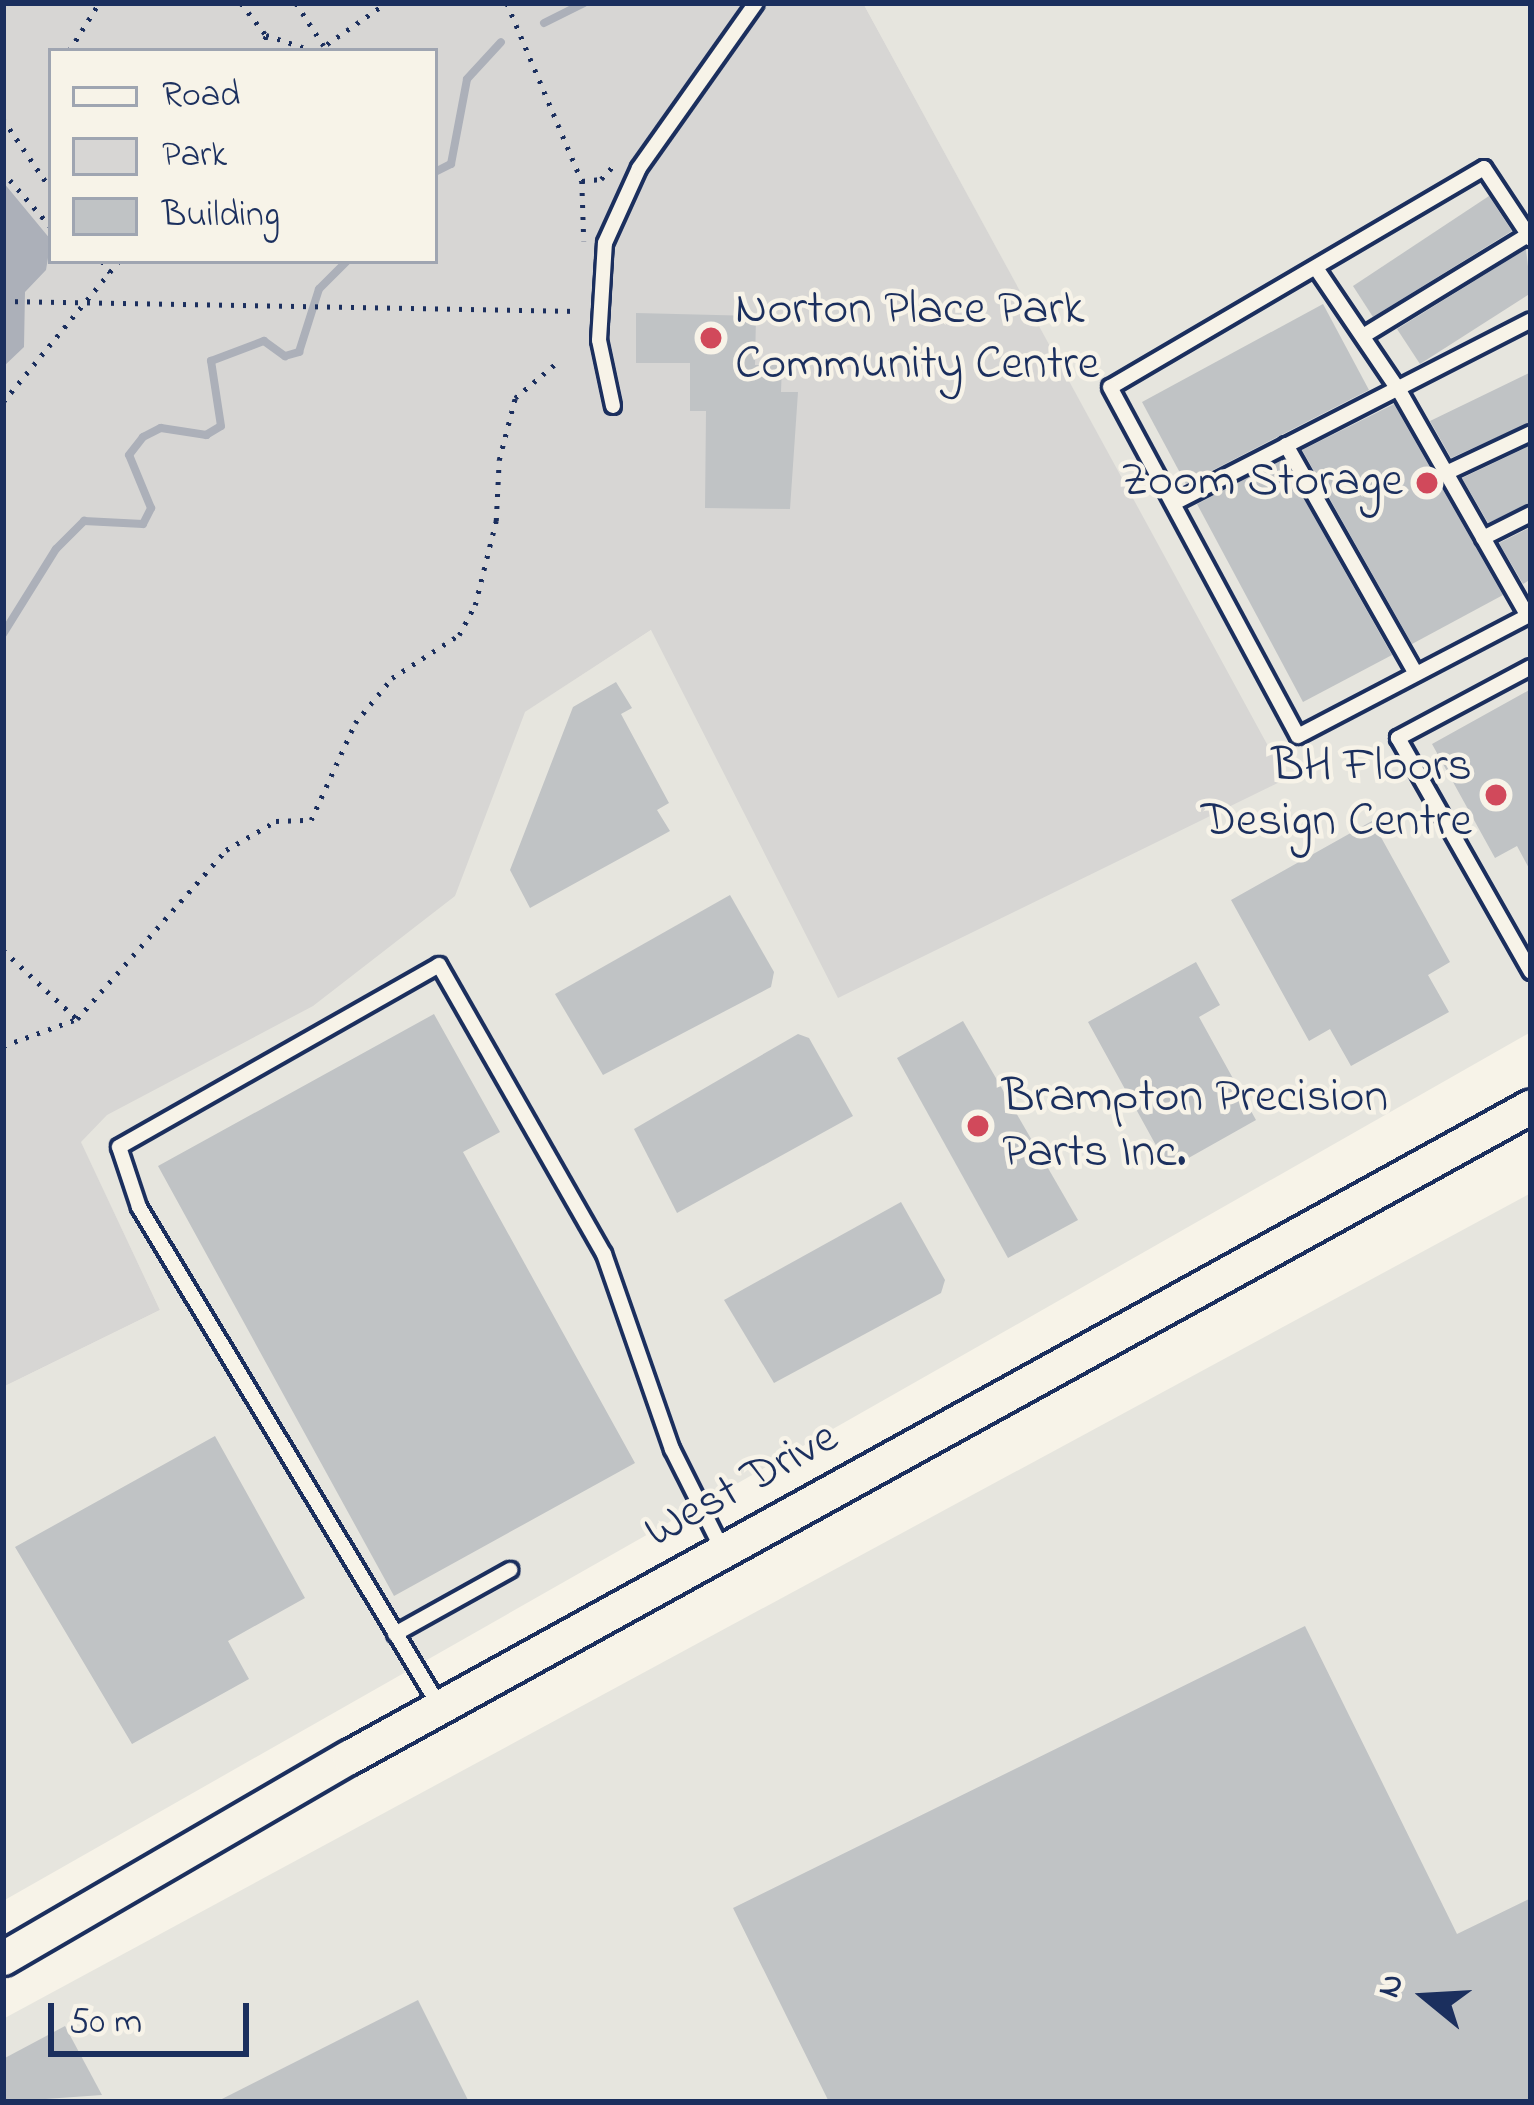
<!DOCTYPE html>
<html>
<head>
<meta charset="utf-8">
<style>
	body { margin:0 }
	#map { position:relative; width:1534px; height:2105px; overflow:hidden; background:#f7f3e8; font-family:"Indie Flower",sans-serif }
	div>[style] { position:absolute }
	.built>* { inset:0; background:#e6e5de }
	.green>* { inset:0; background:#d7d6d4 }
	.water>* { inset:0; background:#acb0b9 }
	.stream>* { height:8px; margin:-4px; padding:0 4px; transform-origin:4px; border-radius:4px; background:#acb0b9 }
	.building>* { inset:0; background:#c0c3c5 }
	.path>* { height:4.5px; margin-top:-2.25px; transform-origin:0; background:repeating-linear-gradient(90deg,#1b2f5e 0 3px,transparent 0 12px) }
	.roads { filter:drop-shadow(3px 0 #1b2f5e) drop-shadow(-3px 0 #1b2f5e) drop-shadow(0 3px #1b2f5e) drop-shadow(0 -3px #1b2f5e) }
	.service>* { height:14px; margin:-7px; padding:0 7px; transform-origin:7px; border-radius:7px; background:#f7f3e8 }
	.tertiary>* { height:33px; margin:-16.5px; padding:0 16.5px; transform-origin:16.5px; border-radius:16.5px; background:#f7f3e8 }
	.dots>* { width:33px; height:33px; translate:-50% -50%; box-sizing:border-box; border:6px solid #f7f3e8; border-radius:50% }
	span { translate:-50% -50%; white-space:nowrap; text-align:center; line-height:1.15; -webkit-text-stroke:9px #f7f3e8; paint-order:stroke }
	.poi-label { font-size:48px; color:#1b2f5e }
	.left { translate:0 -50%; text-align:left }
	.right { translate:-100% -50%; text-align:right }
	.street-label { font-size:48px; color:#1b2f5e }
	.frame { position:absolute; inset:0; border:6px solid #1b2f5e; pointer-events:none }
	.legend { position:absolute; left:48px; top:48px; width:390px; height:216px; box-sizing:border-box; background:#f7f3e8; border:3px solid #9fa5b1; margin:0; padding:15px 21px; list-style:none; font-size:36px; color:#1b2f5e }
	.legend li { display:flex; align-items:center; gap:24px; height:60px }
	.legend b { width:60px; border:3px solid #9fa5b1 }
	.north { position:absolute; left:1366px; top:1937px; width:120px; height:120px; -webkit-text-stroke:9px #f7f3e8; paint-order:stroke; rotate:288deg; font-size:33px; font-weight:700; line-height:48px; text-align:center; color:#1b2f5e }
	.north::after { content:''; display:block; margin:auto; width:42px; height:54px; background:#1b2f5e; clip-path:polygon(50% 0,100% 100%,50% 72%,0 100%) }
	.scale { position:absolute; left:48px; top:2003px; width:201px; height:54px; box-sizing:border-box; border:6px solid #1b2f5e; border-top:0; padding-left:15px; font-size:36px; line-height:42px; white-space:nowrap; color:#1b2f5e; -webkit-text-stroke:9px #f7f3e8; paint-order:stroke }
</style>
</head>
<body>
<div id="map">
	<div class="built">
		<div style="clip-path:polygon(863px 3px,1531px 5px,1531px 1032px,3px 1901px,3px 1387px,160px 1310px,66px 1111px,480px 741px,651px 630px,1285px 779px)"></div>
		<div style="clip-path:polygon(1531px 1193px,1531px 2102px,3px 2102px,3px 2019px)"></div>
	</div>
	<div class="green">
		<div style="clip-path:polygon(evenodd,3px 3px,863px 3px,1286px 779px,838px 998px,651px 630px,525px 712px,455px 896px,313px 1006px,107px 1115px,81px 1142px,160px 1310px,3px 1387px,3px 3px,51px 51px,435px 51px,435px 261px,51px 261px,51px 51px)"></div>
	</div>
	<div class="water">
		<div style="clip-path:polygon(3px 182px,51px 240px,46px 270px,25px 292px,24px 347px,3px 367px)"></div>
	</div>
	<div class="stream">
		<div style="left:544px;top:23px;width:45px;rotate:-26.6deg"></div>
		<div style="left:435px;top:172px;width:18px;rotate:-27deg"></div>
		<div style="left:451px;top:164px;width:86px;rotate:-79.3deg"></div>
		<div style="left:467px;top:79px;width:50px;rotate:-47.4deg"></div>
		<div style="left:3px;top:634px;width:100px;rotate:-58.1deg"></div>
		<div style="left:56px;top:549px;width:40px;rotate:-45deg"></div>
		<div style="left:84px;top:521px;width:59px;rotate:2.9deg"></div>
		<div style="left:143px;top:524px;width:18px;rotate:-63deg"></div>
		<div style="left:151px;top:508px;width:57px;rotate:-112.5deg"></div>
		<div style="left:129px;top:455px;width:23px;rotate:-52deg"></div>
		<div style="left:143px;top:437px;width:20px;rotate:-27deg"></div>
		<div style="left:161px;top:428px;width:46px;rotate:8.8deg"></div>
		<div style="left:206px;top:435px;width:17px;rotate:-31deg"></div>
		<div style="left:221px;top:426px;width:66px;rotate:-98.7deg"></div>
		<div style="left:211px;top:361px;width:57px;rotate:-20.7deg"></div>
		<div style="left:264px;top:341px;width:26px;rotate:36deg"></div>
		<div style="left:285px;top:356px;width:15px;rotate:-16deg"></div>
		<div style="left:299px;top:352px;width:66px;rotate:-72.4deg"></div>
		<div style="left:319px;top:289px;width:40px;rotate:-45deg"></div>
	</div>
	<div class="building">
		<div style="clip-path:polygon(1489px 196px,1512px 231px,1373px 317px,1353px 286px)"></div>
		<div style="clip-path:polygon(1526px 249px,1531px 293px,1420px 364px,1397px 329px)"></div>
		<div style="clip-path:polygon(1323px 304px,1369px 390px,1186px 484px,1142px 402px)"></div>
		<div style="clip-path:polygon(636px 313px,756px 316px,755px 365px,782px 365px,781px 392px,798px 392px,790px 509px,705px 508px,706px 411px,690px 411px,690px 363px,636px 363px)"></div>
		<div style="clip-path:polygon(1531px 372px,1531px 422px,1451px 458px,1430px 421px)"></div>
		<div style="clip-path:polygon(1394px 404px,1503px 595px,1412px 644px,1302px 450px)"></div>
		<div style="clip-path:polygon(1531px 445px,1531px 503px,1488px 523px,1462px 478px)"></div>
		<div style="clip-path:polygon(1282px 460px,1392px 655px,1303px 702px,1197px 504px)"></div>
		<div style="clip-path:polygon(1531px 527px,1531px 579px,1523px 584px,1499px 543px)"></div>
		<div style="clip-path:polygon(616px 682px,632px 708px,621px 714px,669px 803px,657px 810px,670px 831px,530px 908px,510px 870px,573px 707px)"></div>
		<div style="clip-path:polygon(1531px 689px,1531px 872px,1517px 846px,1495px 858px,1432px 744px)"></div>
		<div style="clip-path:polygon(1372px 821px,1450px 962px,1428px 975px,1449px 1012px,1351px 1066px,1330px 1029px,1309px 1041px,1231px 900px)"></div>
		<div style="clip-path:polygon(730px 895px,774px 972px,771px 987px,603px 1075px,555px 994px)"></div>
		<div style="clip-path:polygon(1196px 962px,1220px 1005px,1199px 1017px,1256px 1120px,1169px 1169px,1088px 1022px)"></div>
		<div style="clip-path:polygon(434px 1014px,500px 1132px,463px 1152px,635px 1463px,394px 1596px,158px 1166px)"></div>
		<div style="clip-path:polygon(963px 1021px,1078px 1220px,1008px 1258px,897px 1058px)"></div>
		<div style="clip-path:polygon(798px 1034px,809px 1038px,853px 1116px,677px 1213px,634px 1129px)"></div>
		<div style="clip-path:polygon(901px 1202px,945px 1280px,941px 1293px,774px 1383px,724px 1300px)"></div>
		<div style="clip-path:polygon(215px 1436px,305px 1598px,228px 1641px,249px 1679px,132px 1744px,15px 1547px)"></div>
		<div style="clip-path:polygon(1305px 1626px,1457px 1934px,1531px 1898px,1531px 2102px,829px 2102px,733px 1908px)"></div>
		<div style="clip-path:polygon(418px 2000px,469px 2102px,216px 2102px)"></div>
		<div style="clip-path:polygon(65px 2026px,102px 2095px,3px 2102px,3px 2059px)"></div>
	</div>
	<div class="path">
		<div style="left:241px;top:3px;width:41px;rotate:52deg"></div>
		<div style="left:266px;top:35px;width:51px;rotate:18.4deg"></div>
		<div style="left:296px;top:3px;width:51px;rotate:56.9deg"></div>
		<div style="left:507px;top:3px;width:193px;rotate:67.2deg"></div>
		<div style="left:582px;top:181px;width:19px;rotate:-6deg"></div>
		<div style="left:601px;top:179px;width:22px;rotate:-47deg"></div>
		<div style="left:69px;top:51px;width:57px;rotate:-58deg"></div>
		<div style="left:262px;top:51px;width:16px;rotate:-76deg"></div>
		<div style="left:317px;top:51px;width:84px;rotate:-34.8deg"></div>
		<div style="left:3px;top:119px;width:85px;rotate:55.6deg"></div>
		<div style="left:10px;top:180px;width:62px;rotate:48.9deg"></div>
		<div style="left:582px;top:181px;width:60px;rotate:88.1deg"></div>
		<div style="left:102px;top:261px;width:14px;rotate:54deg"></div>
		<div style="left:3px;top:301px;width:576px;rotate:0.99deg"></div>
		<div style="left:3px;top:402px;width:183px;rotate:-50.6deg"></div>
		<div style="left:3px;top:950px;width:101px;rotate:43deg"></div>
		<div style="left:3px;top:1046px;width:79px;rotate:-20deg"></div>
		<div style="left:77px;top:1019px;width:225px;rotate:-48.6deg"></div>
		<div style="left:226px;top:850px;width:58px;rotate:-30.1deg"></div>
		<div style="left:276px;top:821px;width:35px;rotate:-2deg"></div>
		<div style="left:311px;top:820px;width:107px;rotate:-65.6deg"></div>
		<div style="left:355px;top:723px;width:58px;rotate:-50.6deg"></div>
		<div style="left:392px;top:678px;width:80px;rotate:-32.7deg"></div>
		<div style="left:459px;top:635px;width:34px;rotate:-62deg"></div>
		<div style="left:475px;top:605px;width:87px;rotate:-76deg"></div>
		<div style="left:496px;top:521px;width:61px;rotate:-87.2deg"></div>
		<div style="left:499px;top:460px;width:64px;rotate:-75.5deg"></div>
		<div style="left:515px;top:398px;width:59px;rotate:-40.2deg"></div>
	</div>
	<div class="roads">
		<div class="service">
			<div style="left:1531px;top:239px;width:85px;rotate:-123.5deg"></div>
			<div style="left:1484px;top:168px;width:433px;rotate:149.6deg"></div>
			<div style="left:1110px;top:387px;width:396px;rotate:61.7deg"></div>
			<div style="left:1298px;top:736px;width:263px;rotate:-27.6deg"></div>
			<div style="left:1316px;top:268px;width:150px;rotate:55.9deg"></div>
			<div style="left:1400px;top:392px;width:258px;rotate:60.3deg"></div>
			<div style="left:1363px;top:336px;width:193px;rotate:-31.5deg"></div>
			<div style="left:613px;top:406px;width:67px;rotate:-102deg"></div>
			<div style="left:599px;top:340px;width:97px;rotate:-86.5deg"></div>
			<div style="left:605px;top:243px;width:82px;rotate:-65.6deg"></div>
			<div style="left:639px;top:168px;width:202px;rotate:-54.7deg"></div>
			<div style="left:1286px;top:445px;width:263px;rotate:60.4deg"></div>
			<div style="left:1446px;top:473px;width:94px;rotate:-25.2deg"></div>
			<div style="left:1174px;top:503px;width:401px;rotate:-27.1deg"></div>
			<div style="left:1483px;top:538px;width:54px;rotate:-26.6deg"></div>
			<div style="left:1531px;top:667px;width:151px;rotate:151.9deg"></div>
			<div style="left:1398px;top:738px;width:269px;rotate:60.4deg"></div>
			<div style="left:395px;top:1634px;width:132px;rotate:-29.1deg"></div>
			<div style="left:440px;top:1707px;width:584px;rotate:-121.05deg"></div>
			<div style="left:139px;top:1207px;width:63px;rotate:-108.4deg"></div>
			<div style="left:119px;top:1147px;width:368px;rotate:-29.6deg"></div>
			<div style="left:439px;top:965px;width:333px;rotate:60.3deg"></div>
			<div style="left:604px;top:1254px;width:207px;rotate:70.8deg"></div>
			<div style="left:672px;top:1449px;width:114px;rotate:63.4deg"></div>
		</div>
		<div class="tertiary">
			<div style="left:3px;top:1958px;width:400px;rotate:-30.2deg"></div>
			<div style="left:349px;top:1757px;width:1349px;rotate:-28.84deg"></div>
		</div>
	</div>
	<div class="dots">
		<div style="left:711px;top:338px;background:#d1495b"></div>
		<div style="left:1427px;top:483px;background:#d1495b"></div>
		<div style="left:1496px;top:795px;background:#d1495b"></div>
		<div style="left:978px;top:1126px;background:#d1495b"></div>
	</div>
	<div class="poi-label">
		<span class="left" style="left:735px;top:338px">Norton Place Park<br>Community Centre</span>
		<span class="right" style="left:1403px;top:483px">Zoom Storage</span>
		<span class="right" style="left:1472px;top:795px">BH Floors<br>Design Centre</span>
		<span class="left" style="left:1002px;top:1126px">Brampton Precision<br>Parts Inc.</span>
	</div>
	<div class="street-label">
		<span style="left:742px;top:1486px;rotate:-29deg">West Drive</span>
	</div>
	<div class="frame"></div>
	<ul class="legend">
	<li><b style="height:15px;background:#f7f3e8"></b>Road</li>
	<li><b style="height:33px;background:#d7d6d4"></b>Park</li>
	<li><b style="height:33px;background:#c0c3c5"></b>Building</li>
	</ul>
	<div class="north">N</div>
	<div class="scale">50 m</div>
</div>
</body>
</html>
